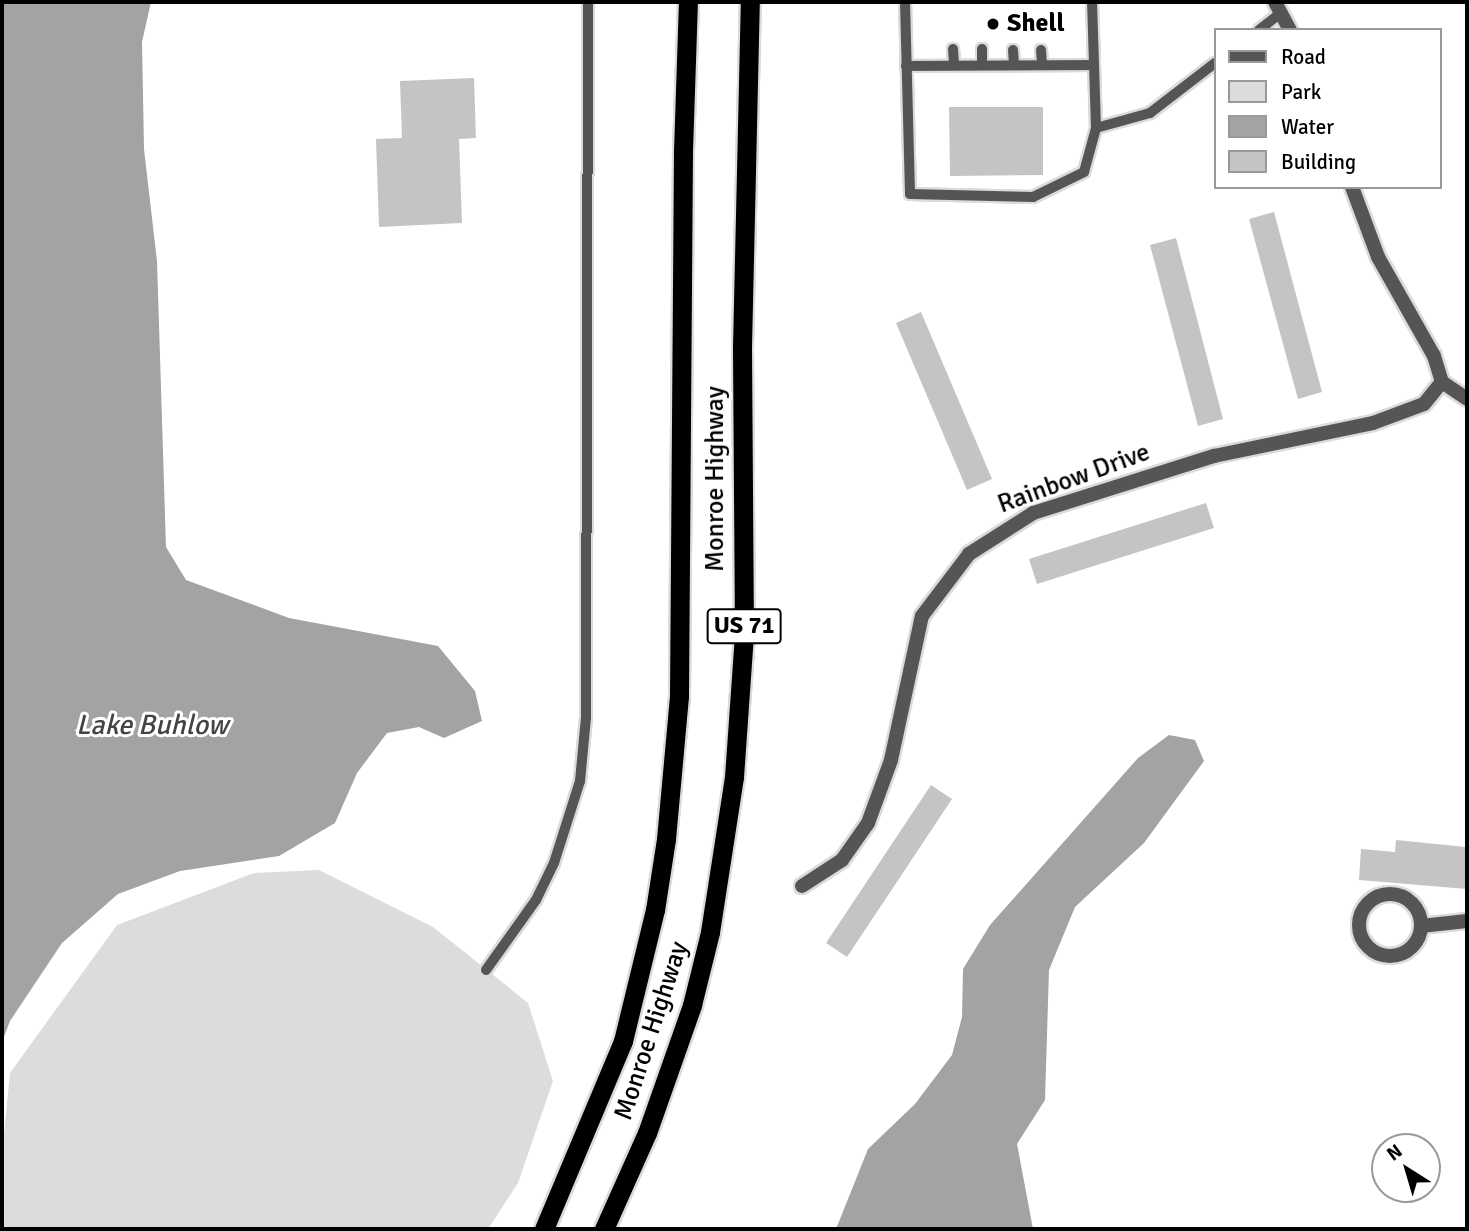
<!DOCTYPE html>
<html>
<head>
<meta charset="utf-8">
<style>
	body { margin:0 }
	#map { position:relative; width:1469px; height:1231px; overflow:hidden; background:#fff; font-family:Signika,sans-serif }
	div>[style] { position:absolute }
	.green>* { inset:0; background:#dcdcdc }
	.water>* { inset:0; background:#a3a3a3 }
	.building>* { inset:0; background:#c4c4c4 }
	.roads { filter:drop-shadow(2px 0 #dbdbdb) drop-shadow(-2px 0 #dbdbdb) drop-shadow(0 2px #dbdbdb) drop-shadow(0 -2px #dbdbdb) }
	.service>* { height:10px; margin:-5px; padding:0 5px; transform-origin:5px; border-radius:5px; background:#555 }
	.minor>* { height:14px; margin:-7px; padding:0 7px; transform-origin:7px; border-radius:7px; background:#555 }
	.minor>.ring { margin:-7px; padding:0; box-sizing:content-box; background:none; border:14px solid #555; border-radius:50% }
	.tertiary>* { height:14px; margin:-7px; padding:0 7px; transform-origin:7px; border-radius:7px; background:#555 }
	.trunk>* { height:19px; margin:-9.5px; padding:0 9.5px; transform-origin:9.5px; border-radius:9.5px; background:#000 }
	.dots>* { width:19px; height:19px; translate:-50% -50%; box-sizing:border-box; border:4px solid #fff; border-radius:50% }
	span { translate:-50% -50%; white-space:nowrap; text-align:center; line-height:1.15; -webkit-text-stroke:6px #fff; paint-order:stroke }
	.shield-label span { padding:2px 5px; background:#fff; border:2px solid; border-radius:5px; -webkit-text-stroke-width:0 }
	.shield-label { font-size:24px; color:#000; font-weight:700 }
	.poi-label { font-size:26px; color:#000; font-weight:700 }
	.left { translate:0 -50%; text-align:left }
	.street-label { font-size:26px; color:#000 }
	.water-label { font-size:28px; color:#444; font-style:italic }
	.frame { position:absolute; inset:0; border:4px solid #000; pointer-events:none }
	.legend { position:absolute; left:1214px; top:28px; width:228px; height:161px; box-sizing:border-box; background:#fff; border:2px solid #999; margin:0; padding:9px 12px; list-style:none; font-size:21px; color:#000 }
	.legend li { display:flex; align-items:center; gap:14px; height:35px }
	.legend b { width:35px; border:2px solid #999 }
	.north { position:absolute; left:1371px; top:1133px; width:70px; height:70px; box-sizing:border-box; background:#fff; border:2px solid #999; border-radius:50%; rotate:323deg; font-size:19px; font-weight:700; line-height:28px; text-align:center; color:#000 }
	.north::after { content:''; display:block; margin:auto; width:24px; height:32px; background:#000; clip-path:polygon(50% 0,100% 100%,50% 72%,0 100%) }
</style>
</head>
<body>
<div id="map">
	<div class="green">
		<div style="clip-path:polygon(319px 870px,433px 927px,528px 1003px,553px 1081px,518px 1183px,488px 1229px,2px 1229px,2px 1155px,10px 1073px,117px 925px,254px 873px)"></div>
	</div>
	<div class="water">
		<div style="clip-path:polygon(2px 2px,151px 2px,142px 42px,144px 149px,157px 261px,166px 547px,186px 580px,289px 618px,438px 646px,475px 691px,482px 721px,444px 738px,419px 727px,387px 733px,357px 773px,335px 823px,279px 856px,180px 871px,118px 894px,62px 943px,10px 1021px,2px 1042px)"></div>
		<div style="clip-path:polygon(1169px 735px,1195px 740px,1204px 761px,1144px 843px,1075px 907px,1049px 970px,1045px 1100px,1017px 1144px,1033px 1229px,836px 1229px,868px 1149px,915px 1104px,952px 1055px,962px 1017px,963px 969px,990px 925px,1138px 758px)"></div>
	</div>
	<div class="building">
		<div style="clip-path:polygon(474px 78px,476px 138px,459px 139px,462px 223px,379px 227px,376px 139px,402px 138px,400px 81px)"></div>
		<div style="clip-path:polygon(949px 107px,1043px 107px,1043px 175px,950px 176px)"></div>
		<div style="clip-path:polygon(1274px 212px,1322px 392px,1298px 399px,1249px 219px)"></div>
		<div style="clip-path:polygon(1176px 238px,1223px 419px,1198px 426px,1150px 245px)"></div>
		<div style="clip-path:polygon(921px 312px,992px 479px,967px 490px,896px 323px)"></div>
		<div style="clip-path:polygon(1206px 503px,1214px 528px,1037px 584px,1029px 559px)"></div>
		<div style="clip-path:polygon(931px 785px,952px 799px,847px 957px,826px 943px)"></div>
		<div style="clip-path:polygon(1396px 840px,1466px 847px,1467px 889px,1359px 880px,1361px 849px,1395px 852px)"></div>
	</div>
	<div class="roads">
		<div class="service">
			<div style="left:905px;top:2px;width:192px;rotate:88.5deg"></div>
			<div style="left:910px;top:194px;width:123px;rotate:1.4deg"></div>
			<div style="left:1033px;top:197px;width:57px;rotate:-26.1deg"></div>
			<div style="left:1084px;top:172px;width:46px;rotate:-74.7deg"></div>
			<div style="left:1096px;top:128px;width:126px;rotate:-91.8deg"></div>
			<div style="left:1259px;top:30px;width:29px;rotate:-38deg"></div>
			<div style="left:953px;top:49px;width:16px;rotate:86deg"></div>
			<div style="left:982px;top:49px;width:16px;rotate:90deg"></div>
			<div style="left:1013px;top:50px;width:15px;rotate:86deg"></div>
			<div style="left:1041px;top:50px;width:15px;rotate:86deg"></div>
			<div style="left:906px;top:66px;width:187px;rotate:-0.3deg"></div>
			<div style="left:1096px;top:128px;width:56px;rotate:-15.5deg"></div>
			<div style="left:1150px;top:113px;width:82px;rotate:-37.6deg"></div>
			<div style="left:486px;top:970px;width:86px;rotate:-54.5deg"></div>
			<div style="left:536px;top:900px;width:41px;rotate:-64.1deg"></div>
			<div style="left:554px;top:863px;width:86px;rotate:-72.4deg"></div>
			<div style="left:580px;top:781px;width:63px;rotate:-84.6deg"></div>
			<div style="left:586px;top:718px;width:716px;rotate:-89.84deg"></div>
		</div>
		<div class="minor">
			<div style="left:802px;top:886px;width:48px;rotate:-33deg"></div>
			<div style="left:842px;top:860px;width:45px;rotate:-54.9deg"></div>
			<div style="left:868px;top:823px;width:67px;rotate:-69.9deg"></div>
			<div style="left:891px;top:760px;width:147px;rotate:-77.9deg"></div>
			<div style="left:922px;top:616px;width:78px;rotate:-52.8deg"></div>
			<div style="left:969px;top:554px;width:76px;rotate:-32.6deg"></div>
			<div style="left:1033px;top:513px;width:190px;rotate:-17.5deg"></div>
			<div style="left:1214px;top:456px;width:162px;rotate:-11.7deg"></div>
			<div style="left:1373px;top:423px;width:54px;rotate:-20.4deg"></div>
			<div style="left:1424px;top:404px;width:28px;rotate:-51deg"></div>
			<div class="ring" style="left:1359px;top:894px;width:48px;height:48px"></div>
			<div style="left:1421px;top:926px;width:46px;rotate:-6.2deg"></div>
		</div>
		<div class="tertiary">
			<div style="left:1275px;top:2px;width:32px;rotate:62deg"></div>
			<div style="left:1352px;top:187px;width:75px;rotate:69.6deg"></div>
			<div style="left:1378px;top:257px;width:114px;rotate:60.5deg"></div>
			<div style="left:1434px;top:356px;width:27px;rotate:73deg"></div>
			<div style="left:1442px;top:382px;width:30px;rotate:34deg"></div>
		</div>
		<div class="trunk">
			<div style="left:544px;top:1229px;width:204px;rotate:-67.2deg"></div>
			<div style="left:623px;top:1041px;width:135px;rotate:-76.3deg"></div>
			<div style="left:655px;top:910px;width:72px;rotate:-81.2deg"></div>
			<div style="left:666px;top:839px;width:144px;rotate:-84.8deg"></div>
			<div style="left:679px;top:696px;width:545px;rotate:-89.58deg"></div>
			<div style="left:683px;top:151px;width:149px;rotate:-88.1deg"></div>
			<div style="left:604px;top:1229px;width:105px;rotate:-65.9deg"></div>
			<div style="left:647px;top:1133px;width:136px;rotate:-70.6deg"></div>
			<div style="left:692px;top:1005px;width:75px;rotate:-76.1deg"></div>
			<div style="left:710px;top:932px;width:157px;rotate:-81.2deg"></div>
			<div style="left:734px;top:777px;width:142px;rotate:-86deg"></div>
			<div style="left:744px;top:635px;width:288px;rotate:-90.4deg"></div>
			<div style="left:742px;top:347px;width:345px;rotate:-88.7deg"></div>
		</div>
	</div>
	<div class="dots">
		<div style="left:993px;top:24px;background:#000"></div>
	</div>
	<div class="shield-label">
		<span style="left:744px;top:626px">US 71</span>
	</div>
	<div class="poi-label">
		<span class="left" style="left:1007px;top:24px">Shell</span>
	</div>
	<div class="street-label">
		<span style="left:716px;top:479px;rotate:-90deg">Monroe Highway</span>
		<span style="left:1074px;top:479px;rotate:-20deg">Rainbow Drive</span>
		<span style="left:652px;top:1031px;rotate:-72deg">Monroe Highway</span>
	</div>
	<div class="water-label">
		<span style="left:152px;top:725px">Lake Buhlow</span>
	</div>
	<div class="frame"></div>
	<ul class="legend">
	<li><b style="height:9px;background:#555"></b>Road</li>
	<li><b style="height:19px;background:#dcdcdc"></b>Park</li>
	<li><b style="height:19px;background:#a3a3a3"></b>Water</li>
	<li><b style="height:19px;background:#c4c4c4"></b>Building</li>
	</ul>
	<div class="north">N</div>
</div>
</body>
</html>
